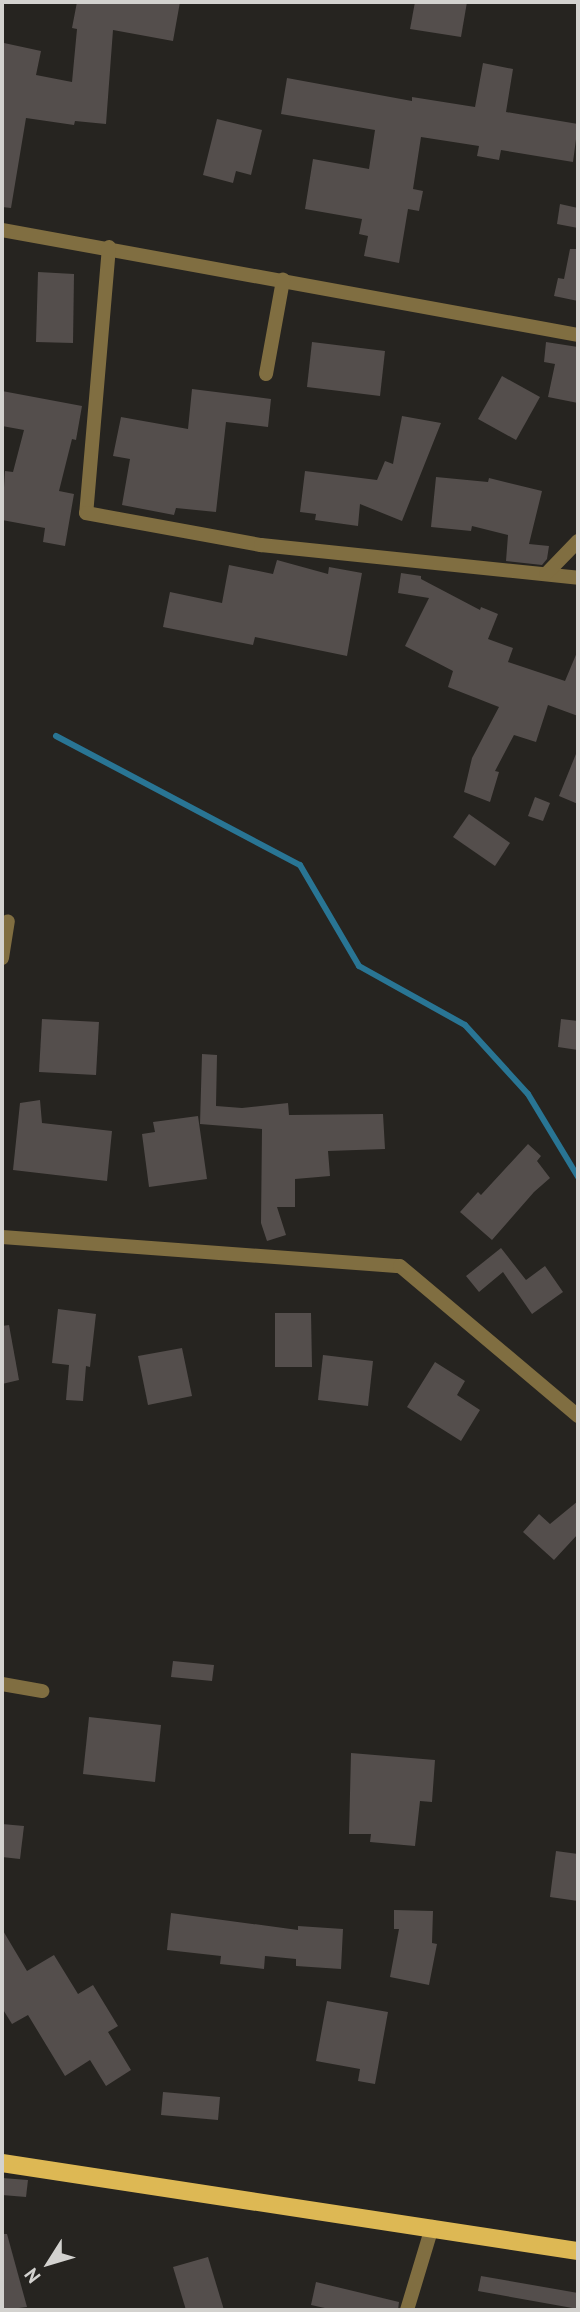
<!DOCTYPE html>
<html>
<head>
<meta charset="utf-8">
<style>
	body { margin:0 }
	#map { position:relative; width:580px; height:2312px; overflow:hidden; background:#262420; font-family:"PT Sans",sans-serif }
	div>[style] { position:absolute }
	.stream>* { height:6px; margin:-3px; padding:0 3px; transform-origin:3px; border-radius:3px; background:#297594 }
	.building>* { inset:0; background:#544e4c }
	.street>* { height:14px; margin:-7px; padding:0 7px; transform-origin:7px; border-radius:7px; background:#806e41 }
	.primary>* { height:18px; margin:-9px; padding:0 9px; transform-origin:9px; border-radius:9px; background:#ddb854 }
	span { translate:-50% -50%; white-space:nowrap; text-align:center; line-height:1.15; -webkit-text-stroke:5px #262420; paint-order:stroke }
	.frame { position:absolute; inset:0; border:4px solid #d3d2cf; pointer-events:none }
	.north { position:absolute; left:14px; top:2228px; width:70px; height:70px; -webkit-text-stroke:5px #262420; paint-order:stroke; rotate:233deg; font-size:19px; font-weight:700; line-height:28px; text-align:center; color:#d3d2cf }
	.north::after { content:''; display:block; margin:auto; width:24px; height:32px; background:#d3d2cf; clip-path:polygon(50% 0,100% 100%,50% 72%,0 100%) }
</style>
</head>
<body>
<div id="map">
	<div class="stream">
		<div style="left:56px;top:736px;width:276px;rotate:27.9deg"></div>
		<div style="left:300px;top:865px;width:117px;rotate:59.7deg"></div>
		<div style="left:359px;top:966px;width:121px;rotate:29.1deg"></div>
		<div style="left:465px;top:1025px;width:93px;rotate:47.6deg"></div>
		<div style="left:528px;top:1094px;width:97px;rotate:58.9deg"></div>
	</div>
	<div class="building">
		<div style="clip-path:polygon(77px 2px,180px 2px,173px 41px,113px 30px,106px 124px,75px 121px,74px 125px,26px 118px,11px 208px,2px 207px,4px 43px,41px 51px,36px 75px,72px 82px,77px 29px,72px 28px)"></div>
		<div style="clip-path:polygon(415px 2px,467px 2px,461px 37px,410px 29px)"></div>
		<div style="clip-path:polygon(483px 63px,513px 69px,506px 112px,578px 124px,573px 162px,501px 150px,499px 160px,477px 156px,479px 146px,421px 137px,413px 189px,423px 191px,419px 211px,408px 209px,399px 263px,364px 256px,368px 236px,359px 234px,362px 219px,305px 209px,313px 159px,369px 169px,375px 130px,281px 114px,287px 78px,412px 101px,412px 97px,475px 107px)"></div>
		<div style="clip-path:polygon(217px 119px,262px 130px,251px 175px,236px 171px,233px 183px,203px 175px)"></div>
		<div style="clip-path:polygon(560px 204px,578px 208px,578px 228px,557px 224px)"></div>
		<div style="clip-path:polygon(570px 249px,578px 249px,578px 301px,554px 296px,558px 278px,564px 279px)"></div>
		<div style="clip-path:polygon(38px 272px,74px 274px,73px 343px,36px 342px)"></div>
		<div style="clip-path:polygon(312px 342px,385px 351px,380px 396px,307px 387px)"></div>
		<div style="clip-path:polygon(546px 342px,578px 347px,578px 403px,548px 397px,555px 364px,544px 362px)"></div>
		<div style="clip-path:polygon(502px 376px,540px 397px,516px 440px,478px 419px)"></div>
		<div style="clip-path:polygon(192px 389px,271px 399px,268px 427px,226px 422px,216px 512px,176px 508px,174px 515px,122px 505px,130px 459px,113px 456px,121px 417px,188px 429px)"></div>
		<div style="clip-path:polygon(2px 391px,82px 406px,76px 440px,72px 439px,59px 491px,74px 494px,65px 546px,43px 542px,45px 528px,2px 520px,5px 471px,13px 472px,24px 430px,2px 426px)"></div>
		<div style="clip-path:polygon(402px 416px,441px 423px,402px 521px,360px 504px,358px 526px,315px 520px,316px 514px,300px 512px,305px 471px,377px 480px,385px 461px,393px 464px)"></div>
		<div style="clip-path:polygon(436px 477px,488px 482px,489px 478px,542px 491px,529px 544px,549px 546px,547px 559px,542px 565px,506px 561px,508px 535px,472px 526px,471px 531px,431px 527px)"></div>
		<div style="clip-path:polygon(277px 560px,328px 574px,329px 567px,362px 573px,347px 656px,255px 637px,253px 645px,163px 627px,170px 592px,222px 603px,229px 565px,273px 574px)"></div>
		<div style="clip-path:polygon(401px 573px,421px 576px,421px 579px,480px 610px,481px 607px,498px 614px,488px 639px,513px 648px,508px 662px,565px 681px,578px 650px,578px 716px,548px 705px,536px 742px,514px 735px,495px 771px,499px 772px,490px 802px,464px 792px,472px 758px,499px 707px,448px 687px,453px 671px,405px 646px,429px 598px,398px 593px)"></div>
		<div style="clip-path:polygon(578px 749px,578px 804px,559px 796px)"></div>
		<div style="clip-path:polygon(535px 797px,550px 803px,543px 821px,528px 816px)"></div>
		<div style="clip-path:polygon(469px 814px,510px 843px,495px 866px,453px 837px)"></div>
		<div style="clip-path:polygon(42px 1019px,99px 1022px,96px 1075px,39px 1072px)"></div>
		<div style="clip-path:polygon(561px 1019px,578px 1021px,578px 1050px,558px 1047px)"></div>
		<div style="clip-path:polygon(202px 1054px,217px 1055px,216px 1106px,242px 1108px,288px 1103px,289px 1115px,383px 1114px,385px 1149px,328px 1151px,330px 1176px,295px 1179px,295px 1207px,277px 1207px,286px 1235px,267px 1241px,261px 1223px,262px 1129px,200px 1124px)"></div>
		<div style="clip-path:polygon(40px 1100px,42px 1123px,112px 1131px,107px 1181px,13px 1170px,20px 1103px)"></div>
		<div style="clip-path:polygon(198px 1116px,207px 1179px,149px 1187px,142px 1134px,155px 1132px,153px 1122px)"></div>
		<div style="clip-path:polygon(528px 1144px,541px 1156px,537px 1161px,550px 1178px,534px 1192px,492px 1240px,460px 1212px,478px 1192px,481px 1195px)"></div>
		<div style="clip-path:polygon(501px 1248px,526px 1280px,545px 1266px,563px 1292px,532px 1314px,503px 1272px,479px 1292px,466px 1276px)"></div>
		<div style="clip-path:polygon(58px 1309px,96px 1314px,90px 1367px,86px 1366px,83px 1401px,66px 1400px,69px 1365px,52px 1363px)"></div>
		<div style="clip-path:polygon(275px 1313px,311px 1313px,312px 1367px,275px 1367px)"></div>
		<div style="clip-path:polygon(9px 1325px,19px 1380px,2px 1384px,2px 1326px)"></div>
		<div style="clip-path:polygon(182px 1348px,192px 1396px,148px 1405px,138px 1356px)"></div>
		<div style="clip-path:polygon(323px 1355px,373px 1361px,368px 1406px,318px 1400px)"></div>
		<div style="clip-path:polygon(435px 1362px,465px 1381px,457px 1395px,480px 1410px,461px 1441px,407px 1407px)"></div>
		<div style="clip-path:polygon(578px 1501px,578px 1534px,554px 1560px,523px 1532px,539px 1514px,550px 1524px)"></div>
		<div style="clip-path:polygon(173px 1661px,214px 1665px,212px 1681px,171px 1677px)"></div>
		<div style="clip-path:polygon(89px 1717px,161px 1725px,155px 1782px,83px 1774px)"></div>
		<div style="clip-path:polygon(351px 1753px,435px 1760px,432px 1802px,420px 1801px,415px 1846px,370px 1842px,371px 1834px,349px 1834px)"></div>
		<div style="clip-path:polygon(2px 1824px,24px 1826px,20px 1859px,2px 1857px)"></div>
		<div style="clip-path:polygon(556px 1851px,578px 1854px,578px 1901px,550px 1897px)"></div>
		<div style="clip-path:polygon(394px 1910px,433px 1911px,432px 1943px,437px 1944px,429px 1985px,390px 1977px,399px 1929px,394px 1929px)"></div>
		<div style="clip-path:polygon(171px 1913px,298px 1930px,298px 1926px,343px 1929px,341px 1969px,296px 1966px,296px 1959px,265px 1956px,264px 1969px,220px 1964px,221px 1956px,167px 1950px)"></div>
		<div style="clip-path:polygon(2px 1929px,27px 1971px,54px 1955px,78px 1994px,93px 1985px,118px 2026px,108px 2032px,131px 2070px,106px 2086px,90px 2060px,65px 2076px,28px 2015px,12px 2024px,2px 2008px)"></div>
		<div style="clip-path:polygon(327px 2001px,388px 2012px,375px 2084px,358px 2081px,360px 2069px,316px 2061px)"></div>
		<div style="clip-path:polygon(163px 2092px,220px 2097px,218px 2120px,161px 2115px)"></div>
		<div style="clip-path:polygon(2px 2178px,28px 2180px,26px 2197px,2px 2195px)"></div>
		<div style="clip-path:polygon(2px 2234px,7px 2234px,27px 2307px,2px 2310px)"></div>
		<div style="clip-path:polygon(208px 2257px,224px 2310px,186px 2310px,173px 2267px)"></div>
		<div style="clip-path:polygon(481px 2276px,578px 2293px,578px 2309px,478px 2291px)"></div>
		<div style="clip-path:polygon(316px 2282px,399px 2302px,398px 2310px,334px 2310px,311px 2305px)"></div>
	</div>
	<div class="street">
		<div style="left:2px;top:230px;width:585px;rotate:10.33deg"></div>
		<div style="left:109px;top:247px;width:267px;rotate:94.9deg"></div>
		<div style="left:86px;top:513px;width:178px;rotate:10.4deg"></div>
		<div style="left:261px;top:545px;width:319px;rotate:5.9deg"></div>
		<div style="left:266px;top:374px;width:96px;rotate:-79.7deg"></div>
		<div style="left:546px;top:574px;width:46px;rotate:-45.9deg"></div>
		<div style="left:2px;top:958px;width:37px;rotate:-81deg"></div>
		<div style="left:2px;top:1237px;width:399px;rotate:4.2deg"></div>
		<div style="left:400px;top:1266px;width:233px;rotate:40.1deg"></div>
		<div style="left:2px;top:1684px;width:41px;rotate:9.9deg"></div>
		<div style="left:407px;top:2310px;width:87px;rotate:-73.2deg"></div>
	</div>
	<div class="primary">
		<div style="left:2px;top:2163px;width:583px;rotate:8.69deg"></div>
	</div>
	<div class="frame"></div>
	<div class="north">N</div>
</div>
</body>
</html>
